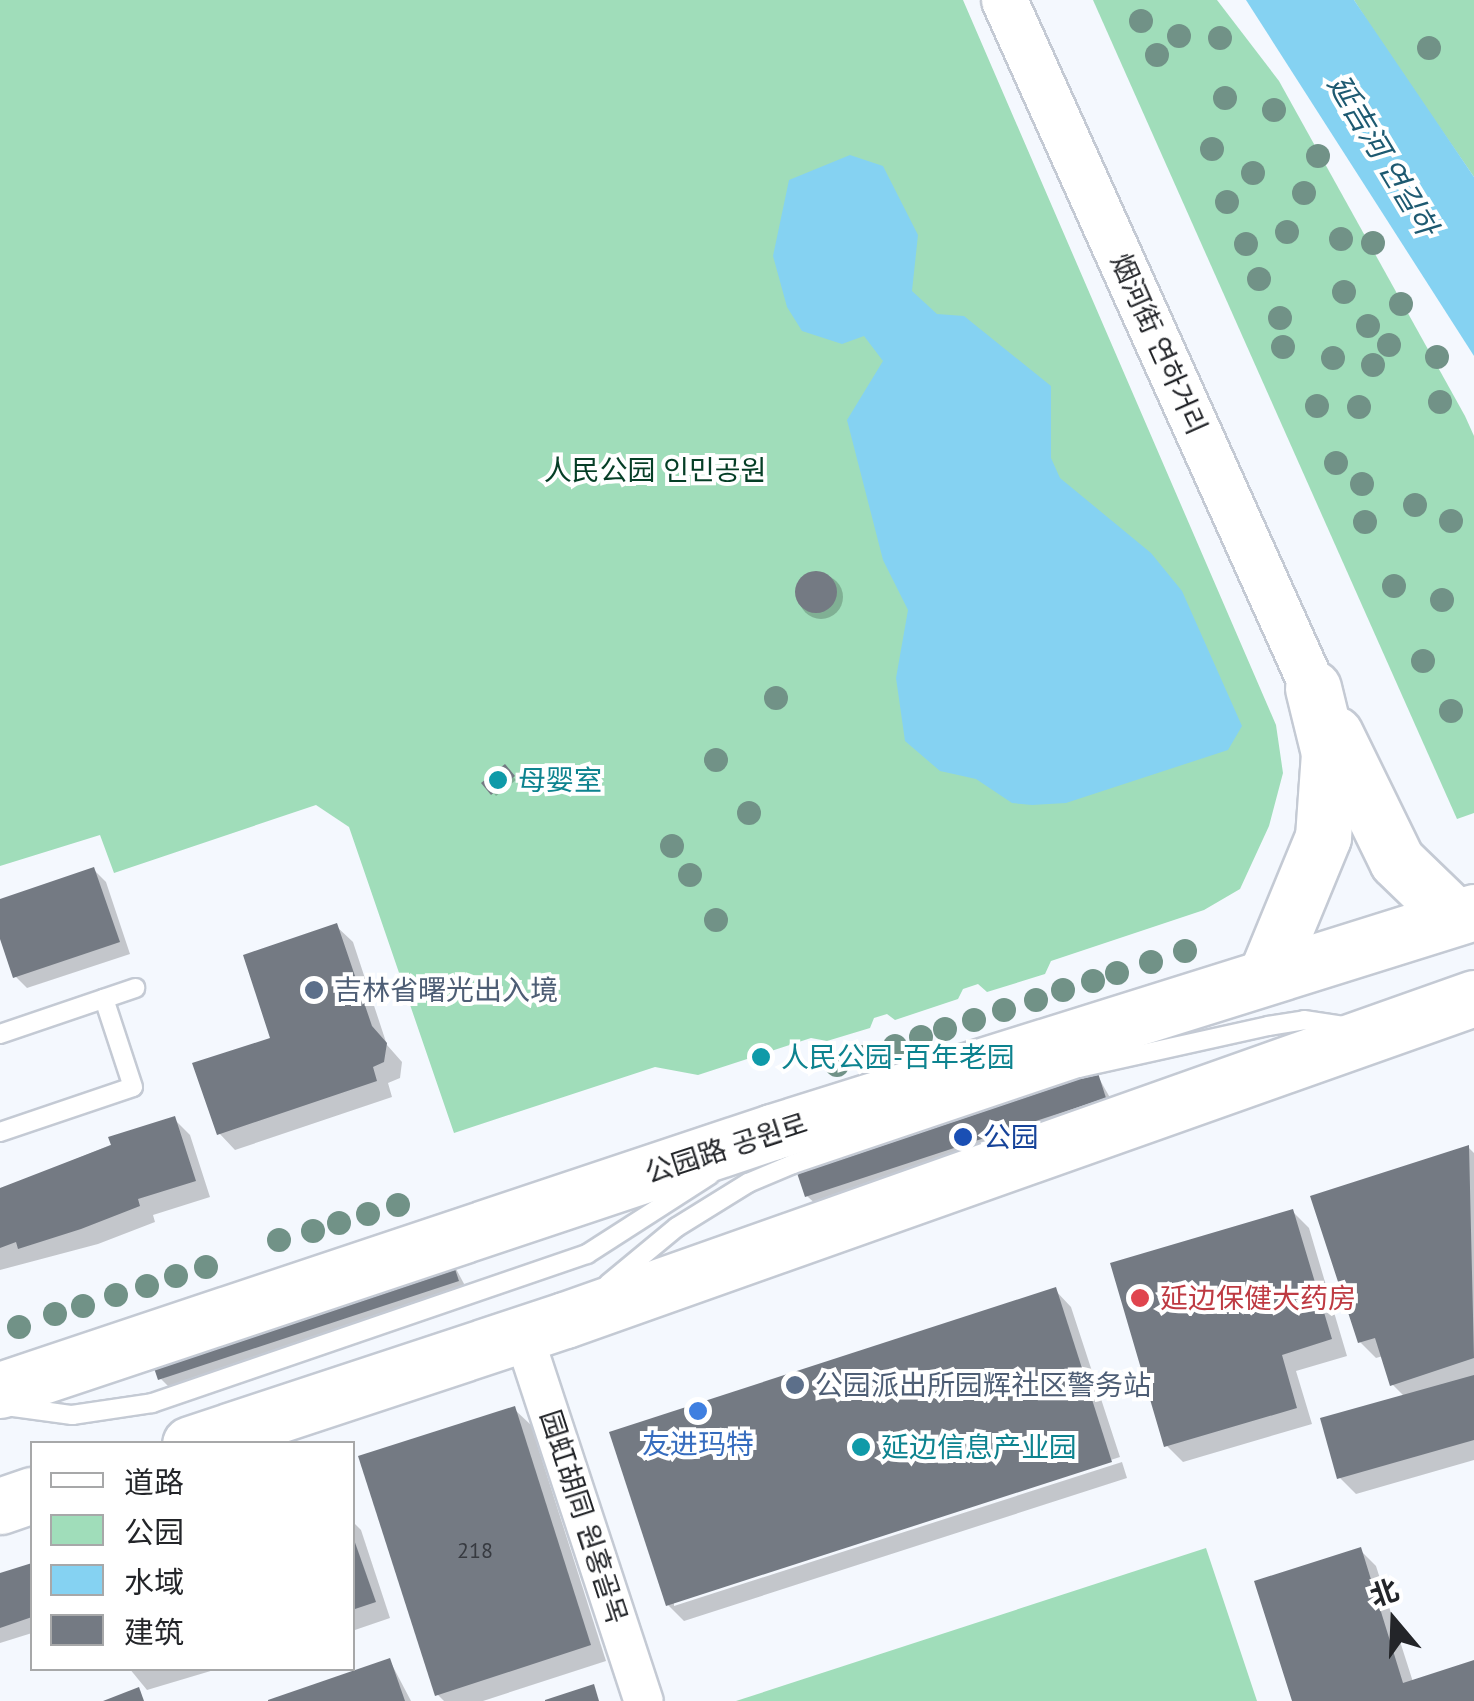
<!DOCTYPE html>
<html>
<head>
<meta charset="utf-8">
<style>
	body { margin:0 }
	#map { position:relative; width:1474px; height:1701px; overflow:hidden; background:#f4f8fe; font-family:"PT Sans","Noto Sans SC","Noto Sans KR",sans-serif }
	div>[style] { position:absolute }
	.green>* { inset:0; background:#a0ddba }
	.water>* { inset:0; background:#85d2f2 }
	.shadow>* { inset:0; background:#0003 }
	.round { border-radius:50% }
	.building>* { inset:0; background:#747a83 }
	.roads { filter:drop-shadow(2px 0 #c4cad4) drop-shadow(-2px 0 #c4cad4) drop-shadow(0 2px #c4cad4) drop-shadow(0 -2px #c4cad4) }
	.service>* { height:18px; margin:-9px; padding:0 9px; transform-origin:9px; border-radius:9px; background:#fff }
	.minor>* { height:38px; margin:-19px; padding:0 19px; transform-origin:19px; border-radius:19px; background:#fff }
	.tertiary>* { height:45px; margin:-22.5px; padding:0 22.5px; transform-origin:22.5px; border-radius:22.5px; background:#fff }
	.primary>* { height:55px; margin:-27.5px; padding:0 27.5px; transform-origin:27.5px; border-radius:27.5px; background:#fff }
	.trees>* { width:24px; height:24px; margin:-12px; border-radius:50%; background:#719287 }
	.dots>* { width:28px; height:28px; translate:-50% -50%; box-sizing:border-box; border:5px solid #fff; border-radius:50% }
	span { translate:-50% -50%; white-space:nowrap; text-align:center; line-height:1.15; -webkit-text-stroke:8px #fff; paint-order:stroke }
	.number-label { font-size:22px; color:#373a40 }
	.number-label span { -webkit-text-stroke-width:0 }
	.street-label { font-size:28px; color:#232529 }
	.park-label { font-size:28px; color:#053e26 }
	.culture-label { font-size:28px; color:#0d838f }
	.left { translate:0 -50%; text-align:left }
	.service-label { font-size:28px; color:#4e5e75 }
	.transit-label { font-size:28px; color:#164399 }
	.health-label { font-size:28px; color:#be3a42 }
	.shop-label { font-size:28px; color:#366cbe }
	.water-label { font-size:30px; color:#1e5a71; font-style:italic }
	.legend { position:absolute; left:30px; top:1441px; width:325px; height:230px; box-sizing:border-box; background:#fff; border:2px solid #a7a8a9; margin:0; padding:12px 18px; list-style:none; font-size:30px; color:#232529 }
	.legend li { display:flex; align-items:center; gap:20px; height:50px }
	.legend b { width:50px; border:2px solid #a7a8a9 }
	.north { position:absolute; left:1344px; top:1571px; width:100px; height:100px; -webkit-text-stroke:8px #fff; paint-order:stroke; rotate:341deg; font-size:28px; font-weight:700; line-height:40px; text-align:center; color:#232529 }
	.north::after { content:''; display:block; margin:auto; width:35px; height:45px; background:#232529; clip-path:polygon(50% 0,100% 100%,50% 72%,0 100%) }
</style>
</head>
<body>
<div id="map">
	<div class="green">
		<div style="clip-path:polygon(0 0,963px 0,1276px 725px,1283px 773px,1269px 826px,1240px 889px,1204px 910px,1051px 961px,1045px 974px,987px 992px,978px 984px,963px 989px,958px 999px,895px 1020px,887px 1014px,874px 1018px,870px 1028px,827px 1041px,811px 1038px,698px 1075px,655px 1067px,454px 1133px,349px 827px,316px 805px,114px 873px,100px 835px,0 866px)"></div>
		<div style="clip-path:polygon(1093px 0,1217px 0,1279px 81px,1465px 416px,1474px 436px,1474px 813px,1457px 819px)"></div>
		<div style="clip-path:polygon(1354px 0,1474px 0,1474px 177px,1384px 47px)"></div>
		<div style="clip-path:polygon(1206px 1548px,1257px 1701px,736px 1701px)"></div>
	</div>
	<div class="water">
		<div style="clip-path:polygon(1246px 0,1354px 0,1474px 177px,1474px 356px)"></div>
		<div style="clip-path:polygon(850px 155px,883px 166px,918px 235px,912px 291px,937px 314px,964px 316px,1051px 386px,1051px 458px,1060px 478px,1151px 553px,1182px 591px,1242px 726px,1228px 750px,1066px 803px,1032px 805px,1012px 803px,976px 779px,940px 771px,905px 741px,896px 678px,908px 610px,883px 560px,847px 420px,883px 361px,864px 336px,842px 344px,802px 331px,787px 307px,773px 256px,789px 180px)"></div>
	</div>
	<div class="shadow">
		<div class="round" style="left:799px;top:575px;width:44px;height:44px"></div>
		<div style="clip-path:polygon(504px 767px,516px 780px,496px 796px,485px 783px)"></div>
		<div style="clip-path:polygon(94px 870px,106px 882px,130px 954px,27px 988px,15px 976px,0 931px,0 902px)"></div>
		<div style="clip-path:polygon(336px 926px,353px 942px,387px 1045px,402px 1062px,400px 1078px,388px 1083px,392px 1097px,235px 1150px,219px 1133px)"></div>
		<div style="clip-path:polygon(1096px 1073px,1117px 1110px,820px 1208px,807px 1196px)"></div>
		<div style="clip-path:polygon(174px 1119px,190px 1135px,210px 1197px,153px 1215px,155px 1222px,98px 1244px,0 1270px,0 1190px)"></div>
		<div style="clip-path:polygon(1468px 1147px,1474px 1153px,1474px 1460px,1356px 1494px,1340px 1478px,1405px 1397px,1392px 1384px,1383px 1356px,1376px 1358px,1360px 1342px)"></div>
		<div style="clip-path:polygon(1293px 1212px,1309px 1228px,1347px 1356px,1296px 1371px,1312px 1424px,1183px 1462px,1167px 1446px)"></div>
		<div style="clip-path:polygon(449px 1256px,469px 1293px,173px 1391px,161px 1379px)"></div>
		<div style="clip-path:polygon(1055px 1290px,1071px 1307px,1120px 1457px,674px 1601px,674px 1606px,1122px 1462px,1127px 1478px,684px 1621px,668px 1605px)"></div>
		<div style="clip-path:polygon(514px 1409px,531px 1425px,606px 1661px,483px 1701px,444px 1701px,437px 1694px)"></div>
		<div style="clip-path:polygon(352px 1521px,361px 1530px,390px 1618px,352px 1631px)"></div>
		<div style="clip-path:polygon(1360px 1550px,1376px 1566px,1413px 1682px,1474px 1663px,1474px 1701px,1294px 1701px)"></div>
		<div style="clip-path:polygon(32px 1565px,32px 1633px,0 1643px,0 1576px)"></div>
		<div style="clip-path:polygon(390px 1661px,411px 1701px,274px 1701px)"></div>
		<div style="clip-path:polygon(129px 1668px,213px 1668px,214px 1670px,147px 1690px)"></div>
	</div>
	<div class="building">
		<div class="round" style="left:795px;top:571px;width:42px;height:42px"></div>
		<div style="clip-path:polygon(505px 764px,515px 776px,491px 795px,481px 783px)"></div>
		<div style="clip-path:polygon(94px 867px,120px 942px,13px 978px,0 939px,0 899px)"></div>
		<div style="clip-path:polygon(337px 923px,372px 1026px,387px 1043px,384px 1062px,373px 1067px,377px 1081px,217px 1135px,192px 1063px,270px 1038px,243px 955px)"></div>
		<div style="clip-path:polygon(1097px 1070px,1106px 1098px,805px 1197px,796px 1170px)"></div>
		<div style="clip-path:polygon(175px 1116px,196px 1181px,138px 1199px,140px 1206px,81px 1229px,18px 1249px,16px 1242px,0 1248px,0 1188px,111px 1145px,108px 1137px)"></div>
		<div style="clip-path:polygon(1469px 1145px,1474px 1358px,1390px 1386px,1375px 1338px,1358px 1343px,1310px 1196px)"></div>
		<div style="clip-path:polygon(1293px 1209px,1332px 1339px,1282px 1355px,1297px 1408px,1164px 1447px,1110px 1263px)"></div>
		<div style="clip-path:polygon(450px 1254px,459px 1281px,158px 1380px,149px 1353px)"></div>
		<div style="clip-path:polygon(1056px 1287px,1112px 1462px,666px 1606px,609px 1432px)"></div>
		<div style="clip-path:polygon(1474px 1375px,1474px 1440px,1337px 1479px,1320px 1418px)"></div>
		<div style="clip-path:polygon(515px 1406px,591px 1645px,435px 1696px,358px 1456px)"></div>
		<div style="clip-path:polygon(352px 1534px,376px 1602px,352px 1610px)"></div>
		<div style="clip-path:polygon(1361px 1547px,1403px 1683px,1474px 1660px,1474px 1701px,1292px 1701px,1254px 1581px)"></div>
		<div style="clip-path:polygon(32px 1563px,32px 1617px,0 1628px,0 1573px)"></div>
		<div style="clip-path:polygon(390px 1658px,405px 1701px,268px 1701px,268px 1700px)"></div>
		<div style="clip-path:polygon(594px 1684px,599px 1701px,545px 1701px,545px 1700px)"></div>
		<div style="clip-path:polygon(139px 1687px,144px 1701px,103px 1701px)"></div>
	</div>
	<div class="roads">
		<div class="service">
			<div style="left:0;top:1034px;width:143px;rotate:-18.8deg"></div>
			<div style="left:0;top:1132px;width:140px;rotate:-18.7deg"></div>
			<div style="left:133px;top:1087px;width:93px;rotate:-108.2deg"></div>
			<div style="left:608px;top:1284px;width:89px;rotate:-39.6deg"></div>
			<div style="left:677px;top:1227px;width:84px;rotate:-31.8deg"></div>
			<div style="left:748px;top:1183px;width:49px;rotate:-22.9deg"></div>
			<div style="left:793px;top:1164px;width:302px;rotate:-18.6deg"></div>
			<div style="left:1079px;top:1068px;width:194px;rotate:-12.5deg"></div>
			<div style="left:1268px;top:1026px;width:36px;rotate:-9deg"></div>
			<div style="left:1304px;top:1020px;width:40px;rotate:8.5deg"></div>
			<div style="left:6px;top:1406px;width:67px;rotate:7.8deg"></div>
			<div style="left:72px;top:1415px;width:81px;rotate:-8.5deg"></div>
			<div style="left:152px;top:1403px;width:460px;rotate:-18.9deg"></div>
			<div style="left:587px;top:1254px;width:146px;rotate:-32.7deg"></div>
		</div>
		<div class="minor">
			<div style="left:523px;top:1334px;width:386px;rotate:71.8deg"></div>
		</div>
		<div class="tertiary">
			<div style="left:1004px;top:0;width:754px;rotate:65.81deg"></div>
		</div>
		<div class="primary">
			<div style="left:1335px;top:734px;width:141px;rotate:64deg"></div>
			<div style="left:1397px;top:861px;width:81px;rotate:44deg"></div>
			<div style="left:1267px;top:973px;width:147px;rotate:-67.6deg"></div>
			<div style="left:1323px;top:837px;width:84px;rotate:-85.9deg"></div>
			<div style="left:1329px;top:753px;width:67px;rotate:-103.8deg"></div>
			<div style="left:0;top:1390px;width:814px;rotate:-18.48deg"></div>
			<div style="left:772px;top:1132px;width:736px;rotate:-17.4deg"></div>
			<div style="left:190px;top:1444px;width:395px;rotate:-18.3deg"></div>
			<div style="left:565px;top:1320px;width:964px;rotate:-19.51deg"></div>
			<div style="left:0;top:1506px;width:34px;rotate:-19deg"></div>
		</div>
	</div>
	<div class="trees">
		<div style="left:1141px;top:21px"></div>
		<div style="left:1179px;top:36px"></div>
		<div style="left:1220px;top:38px"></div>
		<div style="left:1429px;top:48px"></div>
		<div style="left:1157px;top:55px"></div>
		<div style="left:1225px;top:98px"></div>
		<div style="left:1274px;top:110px"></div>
		<div style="left:1212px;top:149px"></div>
		<div style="left:1318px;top:156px"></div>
		<div style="left:1253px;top:173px"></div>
		<div style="left:1304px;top:193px"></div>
		<div style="left:1227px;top:202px"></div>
		<div style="left:1287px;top:232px"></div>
		<div style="left:1341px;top:239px"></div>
		<div style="left:1373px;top:243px"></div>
		<div style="left:1246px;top:244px"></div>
		<div style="left:1259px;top:279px"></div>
		<div style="left:1344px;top:292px"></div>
		<div style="left:1401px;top:304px"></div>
		<div style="left:1280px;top:318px"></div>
		<div style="left:1368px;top:326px"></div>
		<div style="left:1389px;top:345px"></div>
		<div style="left:1283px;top:347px"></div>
		<div style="left:1437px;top:357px"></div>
		<div style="left:1333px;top:358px"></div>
		<div style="left:1373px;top:365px"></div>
		<div style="left:1440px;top:402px"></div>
		<div style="left:1317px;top:406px"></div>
		<div style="left:1359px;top:407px"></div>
		<div style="left:1336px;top:463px"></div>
		<div style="left:1362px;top:484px"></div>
		<div style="left:1415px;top:505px"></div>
		<div style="left:1451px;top:521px"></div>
		<div style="left:1365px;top:522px"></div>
		<div style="left:1394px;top:586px"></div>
		<div style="left:1442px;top:600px"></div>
		<div style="left:1423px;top:661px"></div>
		<div style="left:776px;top:698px"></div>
		<div style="left:1451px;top:711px"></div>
		<div style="left:716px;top:760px"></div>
		<div style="left:749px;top:813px"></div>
		<div style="left:672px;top:846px"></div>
		<div style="left:690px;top:875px"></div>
		<div style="left:716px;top:920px"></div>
		<div style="left:1185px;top:951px"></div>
		<div style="left:1151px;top:962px"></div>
		<div style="left:1117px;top:973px"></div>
		<div style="left:1093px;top:981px"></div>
		<div style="left:1063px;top:990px"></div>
		<div style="left:1036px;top:1000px"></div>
		<div style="left:1004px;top:1010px"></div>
		<div style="left:974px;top:1020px"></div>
		<div style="left:945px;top:1029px"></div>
		<div style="left:921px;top:1037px"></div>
		<div style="left:895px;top:1046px"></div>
		<div style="left:862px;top:1057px"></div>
		<div style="left:837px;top:1065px"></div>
		<div style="left:398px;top:1205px"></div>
		<div style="left:368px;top:1214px"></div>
		<div style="left:339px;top:1223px"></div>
		<div style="left:313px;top:1231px"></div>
		<div style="left:279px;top:1240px"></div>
		<div style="left:206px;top:1267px"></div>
		<div style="left:176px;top:1276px"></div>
		<div style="left:147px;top:1286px"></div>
		<div style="left:116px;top:1295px"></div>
		<div style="left:83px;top:1306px"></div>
		<div style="left:55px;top:1314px"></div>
		<div style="left:19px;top:1327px"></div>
	</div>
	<div class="dots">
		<div style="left:498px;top:780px;background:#0f9aa8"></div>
		<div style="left:314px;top:990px;background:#5c6f8a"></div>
		<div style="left:761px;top:1057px;background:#0f9aa8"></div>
		<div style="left:963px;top:1137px;background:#1a4fb4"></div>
		<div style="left:1140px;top:1298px;background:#e0444e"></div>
		<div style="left:795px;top:1385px;background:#5c6f8a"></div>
		<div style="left:698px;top:1411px;background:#3f7fe0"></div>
		<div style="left:861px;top:1447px;background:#0f9aa8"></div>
	</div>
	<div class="number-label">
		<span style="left:475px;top:1551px">218</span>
	</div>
	<div class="street-label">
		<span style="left:1159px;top:344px;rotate:66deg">烟河街 연하거리</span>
		<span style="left:726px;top:1148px;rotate:-18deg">公园路 공원로</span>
		<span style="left:584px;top:1517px;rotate:72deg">园虹胡同 원홍골목</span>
	</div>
	<div class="park-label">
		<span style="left:655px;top:470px">人民公园 인민공원</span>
	</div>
	<div class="culture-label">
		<span class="left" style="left:518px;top:780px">母婴室</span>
		<span class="left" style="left:781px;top:1057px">人民公园-百年老园</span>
		<span class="left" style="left:881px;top:1447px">延边信息产业园</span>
	</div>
	<div class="service-label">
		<span class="left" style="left:334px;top:990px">吉林省曙光出入境</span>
		<span class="left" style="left:815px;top:1385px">公园派出所园辉社区警务站</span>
	</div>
	<div class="transit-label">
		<span class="left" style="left:983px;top:1137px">公园</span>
	</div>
	<div class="health-label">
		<span class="left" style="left:1160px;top:1298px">延边保健大药房</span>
	</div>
	<div class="shop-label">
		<span style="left:698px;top:1444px">友进玛特</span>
	</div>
	<div class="water-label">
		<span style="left:1383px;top:155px;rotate:59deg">延吉河 연길하</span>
	</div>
	<ul class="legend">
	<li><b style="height:12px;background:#fff"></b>道路</li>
	<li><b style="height:28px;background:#a0ddba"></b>公园</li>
	<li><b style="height:28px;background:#85d2f2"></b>水域</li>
	<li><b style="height:28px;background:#747a83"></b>建筑</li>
	</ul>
	<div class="north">北</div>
</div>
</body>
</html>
